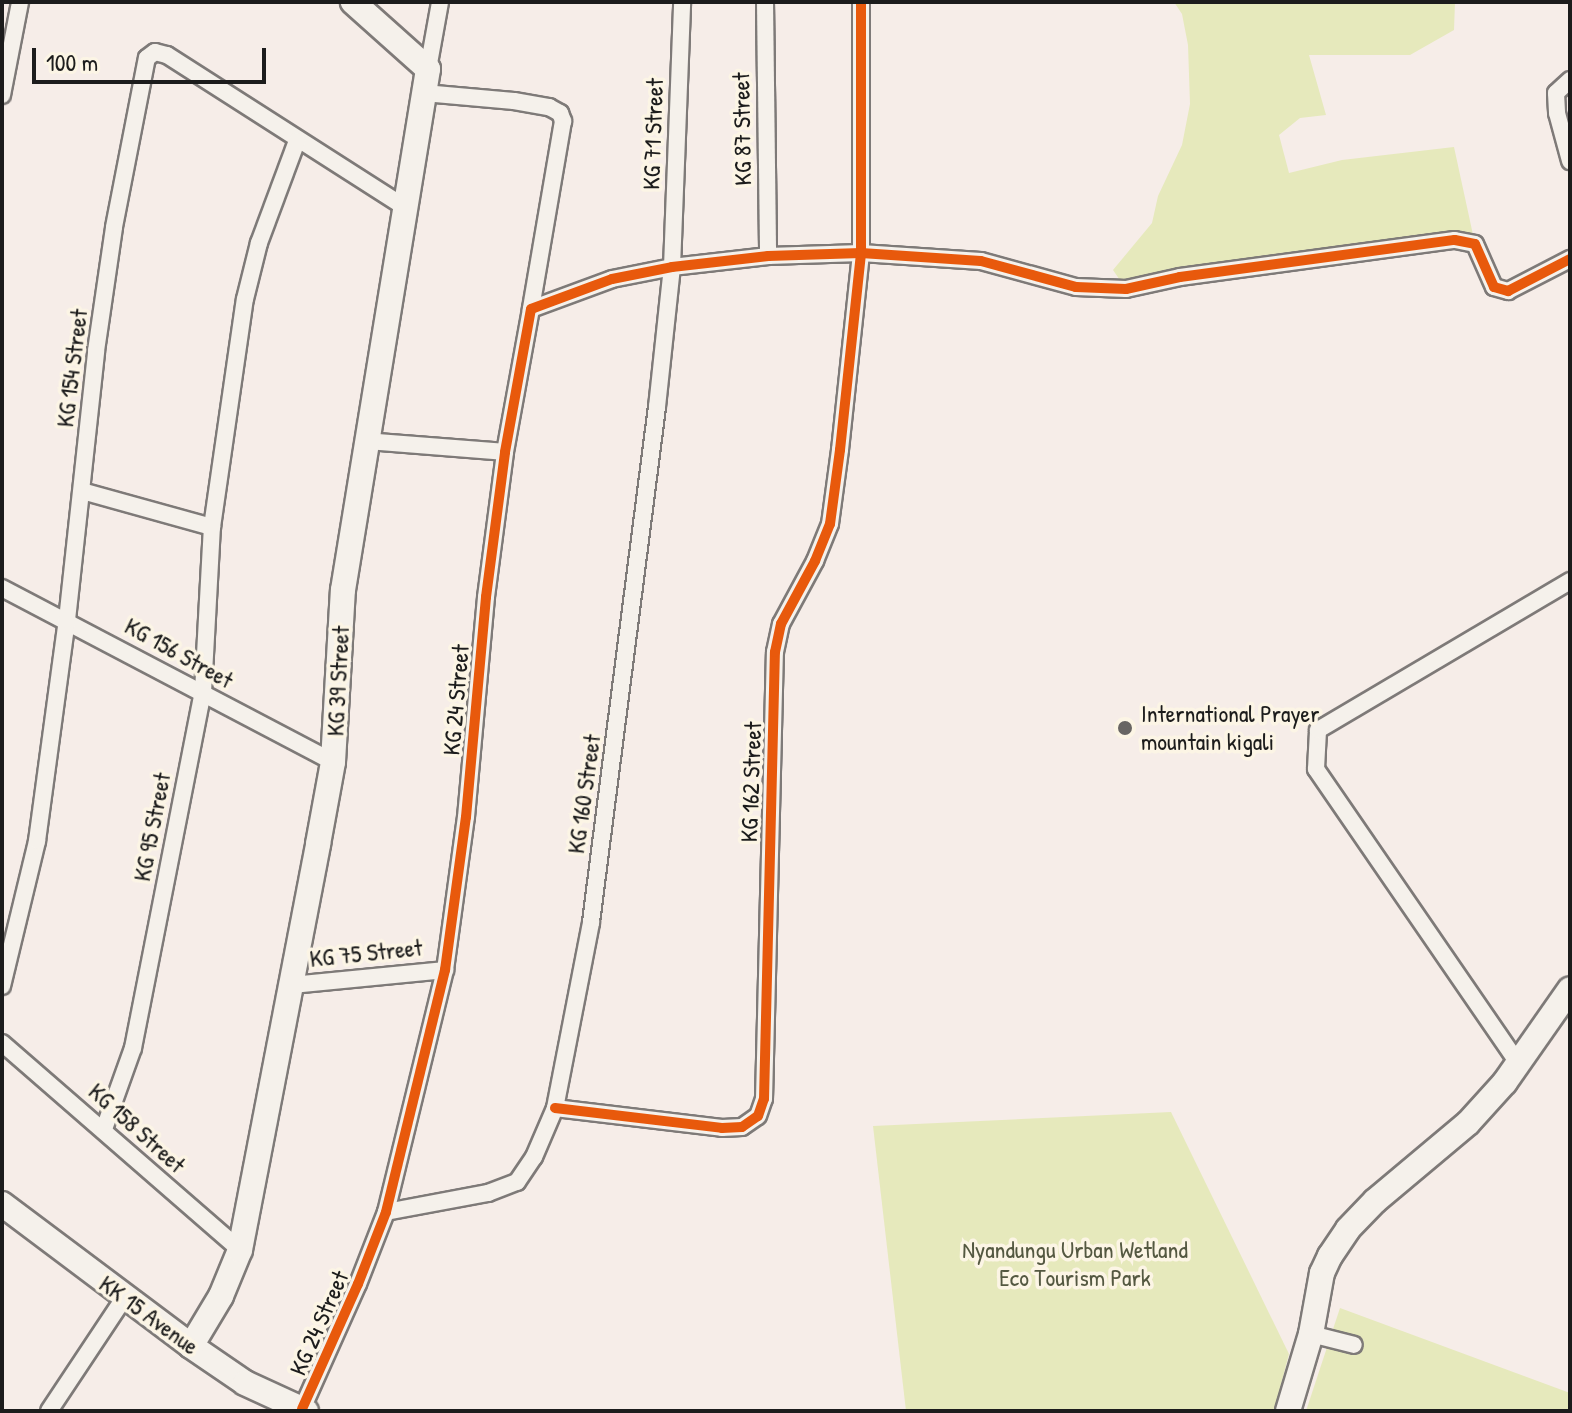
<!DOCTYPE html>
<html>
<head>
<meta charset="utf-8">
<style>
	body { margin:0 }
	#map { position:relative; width:1572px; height:1413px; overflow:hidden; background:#f6ede8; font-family:"Patrick Hand",sans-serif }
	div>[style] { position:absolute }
	.green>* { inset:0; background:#e6e9bc }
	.roads { filter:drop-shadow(2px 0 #7e7a78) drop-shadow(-2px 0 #7e7a78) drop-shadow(0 2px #7e7a78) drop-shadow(0 -2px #7e7a78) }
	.street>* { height:16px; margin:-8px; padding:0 8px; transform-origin:8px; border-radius:8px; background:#f5f1eb }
	.secondary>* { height:24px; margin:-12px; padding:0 12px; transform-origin:12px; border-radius:12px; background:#f5f1eb }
	.cycleway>* { height:10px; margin:-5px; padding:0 5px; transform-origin:5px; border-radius:5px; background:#e8590c }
	.dots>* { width:22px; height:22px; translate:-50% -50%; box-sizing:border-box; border:4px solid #fcf5e5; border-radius:50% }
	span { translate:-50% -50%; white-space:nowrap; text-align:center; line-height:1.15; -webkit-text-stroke:7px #fcf5e5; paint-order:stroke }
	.street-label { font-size:24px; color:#1c1c1c }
	.poi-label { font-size:24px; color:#1c1c1c }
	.left { translate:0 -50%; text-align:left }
	.park-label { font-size:24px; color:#545841 }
	.frame { position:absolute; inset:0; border:4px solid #1c1c1c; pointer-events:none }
	.scale { position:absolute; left:32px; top:48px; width:234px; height:36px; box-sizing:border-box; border:4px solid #1c1c1c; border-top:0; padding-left:10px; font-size:24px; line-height:28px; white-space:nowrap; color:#1c1c1c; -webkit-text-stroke:6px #fcf5e5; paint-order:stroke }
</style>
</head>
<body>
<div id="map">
	<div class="green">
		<div style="clip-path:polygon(1174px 2px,1455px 2px,1454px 30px,1410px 55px,1309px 55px,1326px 115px,1300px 118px,1279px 135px,1289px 173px,1342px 160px,1454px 147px,1475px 244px,1126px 289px,1113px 270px,1152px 223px,1158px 196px,1182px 145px,1190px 104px,1188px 45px,1182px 14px)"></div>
		<div style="clip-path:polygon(1171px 1112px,1289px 1354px,1274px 1411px,906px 1411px,873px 1126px)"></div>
		<div style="clip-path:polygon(1340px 1308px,1570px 1393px,1570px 1411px,1306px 1411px)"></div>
	</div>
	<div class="roads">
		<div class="street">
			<div style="left:765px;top:2px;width:254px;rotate:89.3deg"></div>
			<div style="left:428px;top:69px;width:68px;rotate:-79.8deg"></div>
			<div style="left:1570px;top:80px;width:19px;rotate:137deg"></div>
			<div style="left:1556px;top:93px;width:20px;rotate:87deg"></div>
			<div style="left:1557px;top:113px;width:50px;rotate:74.8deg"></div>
			<div style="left:424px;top:93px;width:90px;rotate:5.1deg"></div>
			<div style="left:514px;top:101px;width:36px;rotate:10deg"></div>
			<div style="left:549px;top:107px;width:13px;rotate:29deg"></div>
			<div style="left:560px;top:113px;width:9px;rotate:69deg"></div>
			<div style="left:563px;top:121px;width:191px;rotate:99.7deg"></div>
			<div style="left:2px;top:95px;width:95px;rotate:-79deg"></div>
			<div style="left:366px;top:441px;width:139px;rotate:4.5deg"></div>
			<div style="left:82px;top:491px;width:135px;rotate:15.5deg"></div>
			<div style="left:2px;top:588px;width:374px;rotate:27.7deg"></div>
			<div style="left:292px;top:985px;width:154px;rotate:-5.6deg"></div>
			<div style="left:2px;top:986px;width:149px;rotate:-76.4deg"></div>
			<div style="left:37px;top:841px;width:223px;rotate:-82.3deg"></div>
			<div style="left:67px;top:620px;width:271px;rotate:-83.8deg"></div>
			<div style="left:96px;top:351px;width:125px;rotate:-81.7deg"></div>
			<div style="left:114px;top:227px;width:172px;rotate:-79deg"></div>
			<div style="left:147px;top:58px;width:10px;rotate:-37deg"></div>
			<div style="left:155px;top:52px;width:12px;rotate:14deg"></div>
			<div style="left:167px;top:55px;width:282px;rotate:32.6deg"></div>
			<div style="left:2px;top:1043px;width:315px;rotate:41deg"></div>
			<div style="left:1518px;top:1063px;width:357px;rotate:-124.5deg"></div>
			<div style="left:1316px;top:769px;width:39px;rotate:-87deg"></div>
			<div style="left:1318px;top:730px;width:293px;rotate:-30.6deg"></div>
			<div style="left:555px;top:1108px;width:168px;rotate:6.8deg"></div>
			<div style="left:722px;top:1128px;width:20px;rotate:-3deg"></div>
			<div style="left:742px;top:1127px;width:19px;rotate:-35deg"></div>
			<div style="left:758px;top:1116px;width:18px;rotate:-71deg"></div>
			<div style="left:764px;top:1099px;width:447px;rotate:-88.6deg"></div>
			<div style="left:775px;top:652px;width:29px;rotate:-78deg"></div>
			<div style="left:781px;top:624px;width:72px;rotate:-61.6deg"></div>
			<div style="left:815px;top:561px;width:40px;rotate:-68deg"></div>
			<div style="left:830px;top:524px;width:75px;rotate:-82.3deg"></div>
			<div style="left:840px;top:450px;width:198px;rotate:-83.9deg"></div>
			<div style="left:861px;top:253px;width:251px;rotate:-90deg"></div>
			<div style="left:104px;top:1129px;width:86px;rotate:-70.3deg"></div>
			<div style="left:133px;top:1048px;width:363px;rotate:-78.9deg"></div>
			<div style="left:203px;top:692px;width:165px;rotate:-86.9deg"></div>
			<div style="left:212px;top:527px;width:230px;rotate:-81.8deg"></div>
			<div style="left:245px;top:299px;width:58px;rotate:-76deg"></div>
			<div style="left:259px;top:243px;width:109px;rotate:-69.6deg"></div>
			<div style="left:386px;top:1212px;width:104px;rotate:-10.6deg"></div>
			<div style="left:488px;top:1193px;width:31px;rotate:-21deg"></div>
			<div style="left:517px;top:1182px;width:30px;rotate:-56deg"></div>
			<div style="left:534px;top:1157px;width:53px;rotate:-66.8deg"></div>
			<div style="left:555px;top:1108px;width:189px;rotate:-79deg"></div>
			<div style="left:591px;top:922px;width:519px;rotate:-82.7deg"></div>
			<div style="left:657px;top:407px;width:141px;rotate:-83.9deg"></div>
			<div style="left:672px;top:267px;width:265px;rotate:-87.8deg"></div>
			<div style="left:1311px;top:1334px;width:44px;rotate:14.3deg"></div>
			<div style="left:302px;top:1409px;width:137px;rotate:-65.9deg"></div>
			<div style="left:358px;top:1284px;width:77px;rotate:-68.7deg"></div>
			<div style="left:386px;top:1212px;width:249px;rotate:-76.3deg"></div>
			<div style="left:445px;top:970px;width:154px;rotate:-82.2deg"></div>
			<div style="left:466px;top:817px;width:221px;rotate:-84.8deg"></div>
			<div style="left:486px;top:597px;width:146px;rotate:-82.5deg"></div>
			<div style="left:505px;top:452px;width:145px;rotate:-79.7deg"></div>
			<div style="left:531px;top:309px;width:86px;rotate:-20.3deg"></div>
			<div style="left:612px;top:279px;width:61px;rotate:-11.3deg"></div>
			<div style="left:672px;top:267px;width:97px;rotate:-6.5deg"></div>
			<div style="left:768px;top:256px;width:93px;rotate:-1.8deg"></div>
			<div style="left:861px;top:253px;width:120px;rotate:3.8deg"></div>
			<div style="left:981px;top:261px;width:98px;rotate:15.3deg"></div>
			<div style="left:1076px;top:287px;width:50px;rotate:2.3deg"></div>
			<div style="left:1126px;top:289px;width:55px;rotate:-12.5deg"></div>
			<div style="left:1180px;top:277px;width:277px;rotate:-7.7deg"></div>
			<div style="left:1455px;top:240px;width:20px;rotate:11deg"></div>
			<div style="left:1475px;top:244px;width:47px;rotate:66.2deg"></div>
			<div style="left:1494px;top:287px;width:15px;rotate:16deg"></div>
			<div style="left:1508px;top:291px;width:70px;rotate:-27.3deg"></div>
			<div style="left:49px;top:1411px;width:136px;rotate:-56.4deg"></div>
		</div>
		<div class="secondary">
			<div style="left:2px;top:1204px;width:236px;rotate:36.9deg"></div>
			<div style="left:191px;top:1346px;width:65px;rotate:34.4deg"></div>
			<div style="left:245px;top:1383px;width:67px;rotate:24.7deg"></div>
			<div style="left:191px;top:1346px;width:58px;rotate:-59deg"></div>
			<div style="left:221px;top:1296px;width:50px;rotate:-67.6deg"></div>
			<div style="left:240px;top:1250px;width:413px;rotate:-79.1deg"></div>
			<div style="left:318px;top:844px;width:83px;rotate:-79.6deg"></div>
			<div style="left:333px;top:762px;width:172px;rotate:-86.7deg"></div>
			<div style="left:343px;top:590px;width:528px;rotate:-80.73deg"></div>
			<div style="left:428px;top:69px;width:101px;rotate:-138.2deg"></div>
			<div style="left:1288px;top:1411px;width:80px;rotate:-73.4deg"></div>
			<div style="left:1311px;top:1334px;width:62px;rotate:-79.8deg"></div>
			<div style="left:1322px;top:1273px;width:19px;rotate:-65deg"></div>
			<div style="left:1330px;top:1256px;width:32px;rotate:-56deg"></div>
			<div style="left:1348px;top:1229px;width:39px;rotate:-46deg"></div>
			<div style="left:1375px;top:1201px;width:121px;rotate:-40deg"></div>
			<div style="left:1468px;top:1123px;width:55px;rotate:-47.9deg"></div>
			<div style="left:1505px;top:1082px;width:113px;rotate:-55deg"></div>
		</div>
	</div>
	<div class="cycleway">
		<div style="left:555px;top:1108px;width:168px;rotate:6.8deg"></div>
		<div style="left:722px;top:1128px;width:20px;rotate:-3deg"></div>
		<div style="left:742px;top:1127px;width:19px;rotate:-35deg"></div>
		<div style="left:758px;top:1116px;width:18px;rotate:-71deg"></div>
		<div style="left:764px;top:1099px;width:447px;rotate:-88.6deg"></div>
		<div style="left:775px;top:652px;width:29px;rotate:-78deg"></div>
		<div style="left:781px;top:624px;width:72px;rotate:-61.6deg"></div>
		<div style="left:815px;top:561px;width:40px;rotate:-68deg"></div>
		<div style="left:830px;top:524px;width:75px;rotate:-82.3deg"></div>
		<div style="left:840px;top:450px;width:198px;rotate:-83.9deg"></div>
		<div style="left:861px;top:253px;width:251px;rotate:-90deg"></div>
		<div style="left:302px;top:1409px;width:137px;rotate:-65.9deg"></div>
		<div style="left:358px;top:1284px;width:77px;rotate:-68.7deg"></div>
		<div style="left:386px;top:1212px;width:249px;rotate:-76.3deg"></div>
		<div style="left:445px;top:970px;width:154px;rotate:-82.2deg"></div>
		<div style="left:466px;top:817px;width:221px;rotate:-84.8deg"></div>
		<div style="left:486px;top:597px;width:146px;rotate:-82.5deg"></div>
		<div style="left:505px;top:452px;width:145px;rotate:-79.7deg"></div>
		<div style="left:531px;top:309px;width:86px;rotate:-20.3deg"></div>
		<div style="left:612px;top:279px;width:61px;rotate:-11.3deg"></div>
		<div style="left:672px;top:267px;width:97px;rotate:-6.5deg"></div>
		<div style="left:768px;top:256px;width:93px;rotate:-1.8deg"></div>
		<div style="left:861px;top:253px;width:120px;rotate:3.8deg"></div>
		<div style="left:981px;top:261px;width:98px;rotate:15.3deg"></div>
		<div style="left:1076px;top:287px;width:50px;rotate:2.3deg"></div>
		<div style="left:1126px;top:289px;width:55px;rotate:-12.5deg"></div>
		<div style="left:1180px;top:277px;width:277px;rotate:-7.7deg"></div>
		<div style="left:1455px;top:240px;width:20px;rotate:11deg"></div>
		<div style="left:1475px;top:244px;width:47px;rotate:66.2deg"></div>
		<div style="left:1494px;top:287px;width:15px;rotate:16deg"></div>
		<div style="left:1508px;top:291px;width:70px;rotate:-27.3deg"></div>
	</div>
	<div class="dots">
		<div style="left:1125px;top:728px;background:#686563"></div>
	</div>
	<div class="street-label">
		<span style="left:742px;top:129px;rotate:-91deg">KG 87 Street</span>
		<span style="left:653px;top:134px;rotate:-88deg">KG 71 Street</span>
		<span style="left:72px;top:368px;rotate:-83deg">KG 154 Street</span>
		<span style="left:179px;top:653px;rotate:29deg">KG 156 Street</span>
		<span style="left:338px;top:681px;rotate:-87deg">KG 39 Street</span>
		<span style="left:456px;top:700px;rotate:-85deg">KG 24 Street</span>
		<span style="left:751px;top:782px;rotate:-88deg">KG 162 Street</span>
		<span style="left:584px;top:794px;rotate:-82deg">KG 160 Street</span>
		<span style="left:152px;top:827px;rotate:-79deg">KG 95 Street</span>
		<span style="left:366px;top:953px;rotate:-6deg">KG 75 Street</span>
		<span style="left:137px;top:1128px;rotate:42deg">KG 158 Street</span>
		<span style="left:149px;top:1315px;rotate:36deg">KK 15 Avenue</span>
		<span style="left:319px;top:1323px;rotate:-66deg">KG 24 Street</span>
	</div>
	<div class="poi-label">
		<span class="left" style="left:1141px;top:728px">International Prayer<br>mountain kigali</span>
	</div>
	<div class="park-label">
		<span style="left:1075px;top:1264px">Nyandungu Urban Wetland<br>Eco Tourism Park</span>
	</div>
	<div class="frame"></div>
	<div class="scale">100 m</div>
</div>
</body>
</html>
